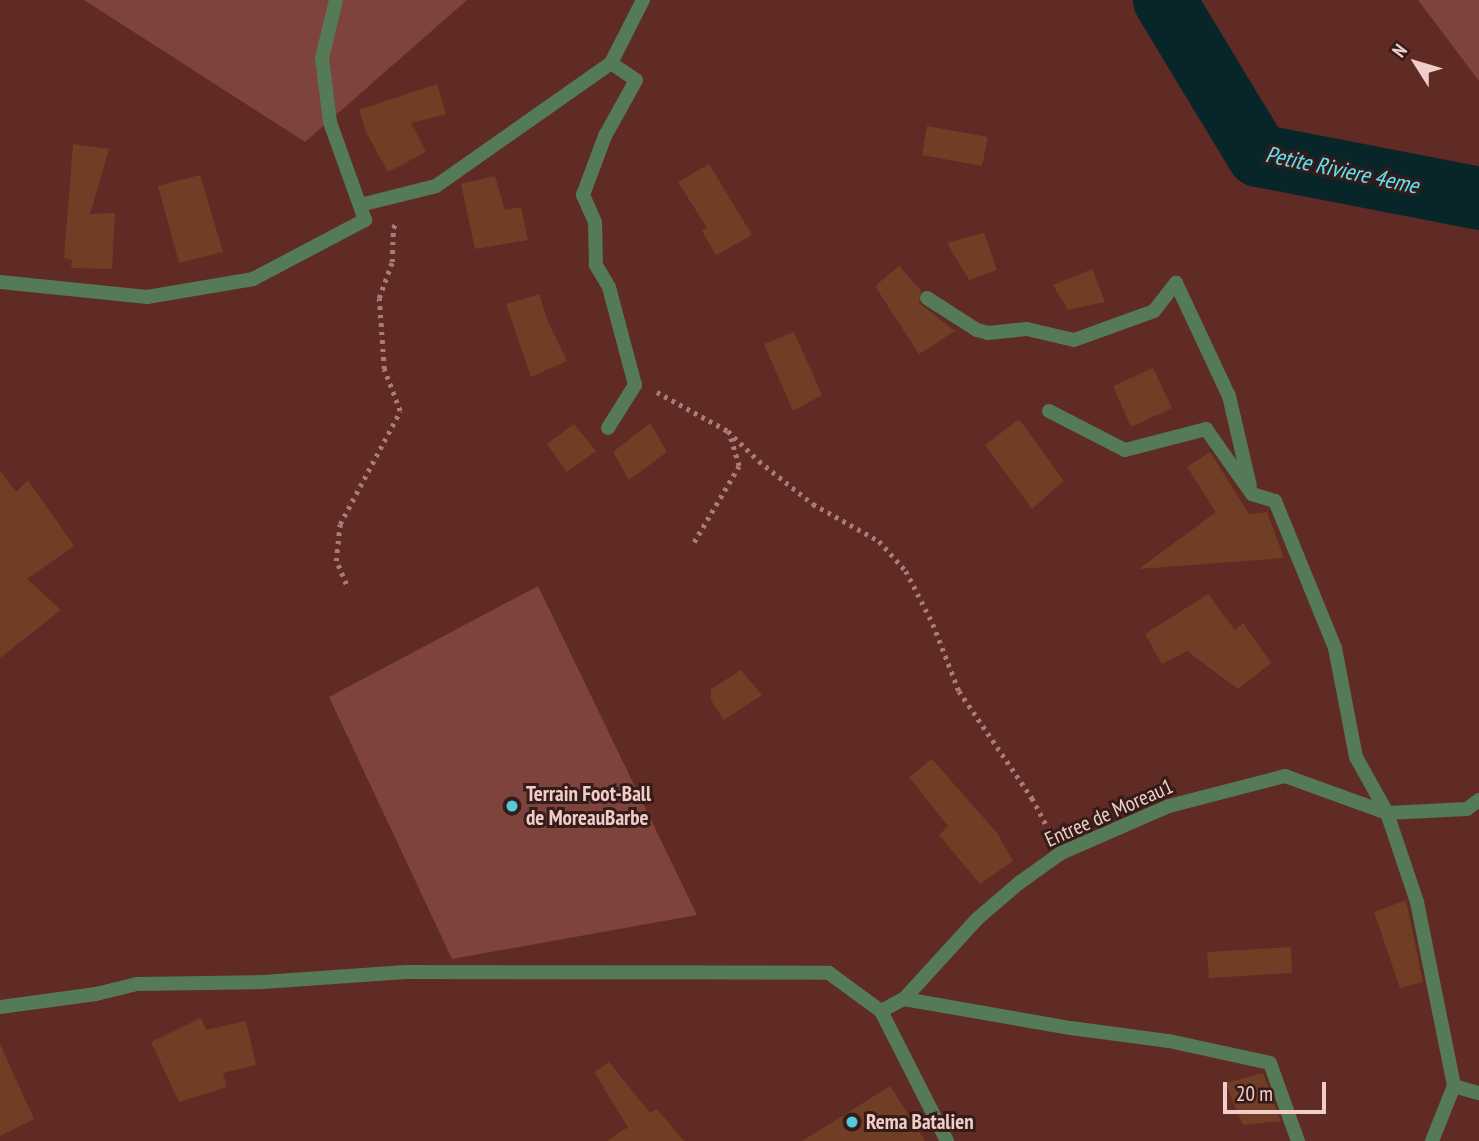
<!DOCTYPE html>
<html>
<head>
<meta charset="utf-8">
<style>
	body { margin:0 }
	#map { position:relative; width:1479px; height:1141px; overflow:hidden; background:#602a25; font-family:"PT Sans Narrow",sans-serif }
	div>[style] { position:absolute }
	.green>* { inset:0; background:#7e433c }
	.river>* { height:63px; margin:-31.5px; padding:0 31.5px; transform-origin:31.5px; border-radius:31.5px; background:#08262a }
	.building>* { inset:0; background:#703e25 }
	.path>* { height:4.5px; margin-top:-2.25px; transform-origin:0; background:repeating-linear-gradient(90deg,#a97c77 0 3.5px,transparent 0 8.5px) }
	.service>* { height:14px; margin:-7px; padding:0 7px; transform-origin:7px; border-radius:7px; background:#547a58 }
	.minor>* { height:14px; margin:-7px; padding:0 7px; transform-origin:7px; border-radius:7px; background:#547a58 }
	.dots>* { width:19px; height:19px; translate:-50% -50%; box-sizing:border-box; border:4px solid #351c19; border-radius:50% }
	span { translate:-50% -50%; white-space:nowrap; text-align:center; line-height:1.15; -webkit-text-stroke:6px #351c19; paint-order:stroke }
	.poi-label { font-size:21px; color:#f0cdc8; font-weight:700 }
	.left { translate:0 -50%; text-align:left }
	.street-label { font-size:21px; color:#f0cdc8 }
	.water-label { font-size:23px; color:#5ce5f7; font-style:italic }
	.north { position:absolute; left:1381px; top:28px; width:70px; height:70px; -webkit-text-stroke:5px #351c19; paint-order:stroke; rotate:307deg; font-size:19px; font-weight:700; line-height:28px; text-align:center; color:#f0cdc8 }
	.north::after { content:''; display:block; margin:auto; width:24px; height:32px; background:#f0cdc8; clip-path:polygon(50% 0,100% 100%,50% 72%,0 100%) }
	.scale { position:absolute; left:1223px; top:1082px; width:103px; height:32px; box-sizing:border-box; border:4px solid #f0cdc8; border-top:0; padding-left:9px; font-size:21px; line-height:24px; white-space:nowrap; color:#f0cdc8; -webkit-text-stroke:5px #351c19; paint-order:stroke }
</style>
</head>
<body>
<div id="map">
	<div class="green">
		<div style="clip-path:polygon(84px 0,467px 0,305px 142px)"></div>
		<div style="clip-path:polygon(1418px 0,1479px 0,1479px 81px)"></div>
		<div style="clip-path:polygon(538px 586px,697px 915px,452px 959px,329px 697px)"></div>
	</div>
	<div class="river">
		<div style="left:1164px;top:0;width:181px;rotate:58.8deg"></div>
		<div style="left:1258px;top:155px;width:225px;rotate:11deg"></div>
	</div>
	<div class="building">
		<div style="clip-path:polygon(437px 84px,446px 114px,411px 123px,426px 152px,388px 172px,366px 132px,359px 110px)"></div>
		<div style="clip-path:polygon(927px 126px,988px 137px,982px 166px,922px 155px)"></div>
		<div style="clip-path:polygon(73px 144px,109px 149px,90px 214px,115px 213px,112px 269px,71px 268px,72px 260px,64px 258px)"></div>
		<div style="clip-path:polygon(709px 164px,752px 235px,716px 255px,702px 231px,707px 228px,678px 182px)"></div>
		<div style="clip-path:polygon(200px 175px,223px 252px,179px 263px,158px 186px)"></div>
		<div style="clip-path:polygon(495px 176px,505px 210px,521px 207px,528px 240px,475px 249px,461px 184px)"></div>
		<div style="clip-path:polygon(984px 233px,997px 270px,969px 280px,947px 243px)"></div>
		<div style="clip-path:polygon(899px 266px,921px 291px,919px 303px,955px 331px,919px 354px,875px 286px)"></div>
		<div style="clip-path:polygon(1092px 269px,1105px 302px,1068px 310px,1053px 285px)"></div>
		<div style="clip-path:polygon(539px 294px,548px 322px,567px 361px,531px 377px,506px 304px)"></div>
		<div style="clip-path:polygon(794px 332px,822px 395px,793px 411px,764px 344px)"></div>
		<div style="clip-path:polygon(1153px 368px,1172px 408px,1131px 427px,1113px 386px)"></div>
		<div style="clip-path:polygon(1019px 419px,1064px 481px,1032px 509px,985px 445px)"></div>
		<div style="clip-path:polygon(650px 423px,667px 452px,629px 480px,613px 452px)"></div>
		<div style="clip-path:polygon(574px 424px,596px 451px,567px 472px,547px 444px)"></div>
		<div style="clip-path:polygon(1210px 452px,1249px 514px,1267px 512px,1284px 558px,1139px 569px,1216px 512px,1187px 467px)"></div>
		<div style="clip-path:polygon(0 471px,16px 492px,28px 480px,74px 546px,27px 579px,61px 610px,0 658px)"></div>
		<div style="clip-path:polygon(1208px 594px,1235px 630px,1243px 623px,1271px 663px,1238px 689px,1187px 651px,1162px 664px,1145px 634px)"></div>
		<div style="clip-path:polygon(741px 670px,762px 695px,724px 720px,711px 700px,711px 689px)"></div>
		<div style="clip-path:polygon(932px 759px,997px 833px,1013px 861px,980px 884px,939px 835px,948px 826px,909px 777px)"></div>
		<div style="clip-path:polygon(1406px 900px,1423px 982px,1400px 988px,1374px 912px)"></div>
		<div style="clip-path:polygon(1291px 947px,1292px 973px,1209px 978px,1207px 952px)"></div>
		<div style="clip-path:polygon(201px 1018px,206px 1030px,246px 1021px,256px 1065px,223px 1073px,227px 1087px,179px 1102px,151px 1042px)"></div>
		<div style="clip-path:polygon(0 1044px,34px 1119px,0 1136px)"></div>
		<div style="clip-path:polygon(609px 1062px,650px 1113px,657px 1109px,684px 1141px,607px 1141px,628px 1127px,594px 1072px)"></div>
		<div style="clip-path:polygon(1263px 1073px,1281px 1121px,1243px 1125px,1225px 1083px)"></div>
		<div style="clip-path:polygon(890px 1086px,925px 1141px,802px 1141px,855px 1108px)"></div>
	</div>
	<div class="path">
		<div style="left:657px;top:392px;width:81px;rotate:28.8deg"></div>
		<div style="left:728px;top:431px;width:43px;rotate:44.1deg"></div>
		<div style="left:759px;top:461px;width:69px;rotate:38.5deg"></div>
		<div style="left:813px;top:504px;width:76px;rotate:29.3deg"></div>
		<div style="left:879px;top:541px;width:40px;rotate:48deg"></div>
		<div style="left:906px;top:571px;width:59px;rotate:63deg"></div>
		<div style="left:933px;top:624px;width:72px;rotate:68.8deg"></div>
		<div style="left:959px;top:691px;width:130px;rotate:55.7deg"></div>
		<div style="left:1032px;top:798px;width:40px;rotate:62deg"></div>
		<div style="left:694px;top:542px;width:88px;rotate:-59.4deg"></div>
		<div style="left:739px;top:466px;width:37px;rotate:-107deg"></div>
		<div style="left:346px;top:584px;width:25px;rotate:-113deg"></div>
		<div style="left:336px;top:561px;width:37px;rotate:-84deg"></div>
		<div style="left:340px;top:524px;width:128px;rotate:-62deg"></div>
		<div style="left:400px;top:411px;width:45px;rotate:-110.9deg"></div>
		<div style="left:384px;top:369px;width:71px;rotate:-94deg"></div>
		<div style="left:379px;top:298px;width:38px;rotate:-70deg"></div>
		<div style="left:392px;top:262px;width:34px;rotate:-88deg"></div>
		<div style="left:393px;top:228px;width:8px;rotate:-60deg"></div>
	</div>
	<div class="service">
		<div style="left:0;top:282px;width:148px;rotate:5.8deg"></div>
		<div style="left:147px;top:297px;width:108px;rotate:-9.6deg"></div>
		<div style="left:253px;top:279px;width:127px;rotate:-27.8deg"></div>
		<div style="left:365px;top:220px;width:104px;rotate:-109.7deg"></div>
		<div style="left:330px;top:122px;width:64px;rotate:-97.1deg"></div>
		<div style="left:322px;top:58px;width:60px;rotate:-76.4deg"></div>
		<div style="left:927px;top:298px;width:59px;rotate:32.6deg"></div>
		<div style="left:977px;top:330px;width:11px;rotate:15deg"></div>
		<div style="left:988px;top:333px;width:39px;rotate:-6deg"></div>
		<div style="left:1027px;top:329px;width:48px;rotate:13.2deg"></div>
		<div style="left:1074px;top:340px;width:85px;rotate:-19.9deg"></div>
		<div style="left:1154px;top:311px;width:36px;rotate:-52deg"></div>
		<div style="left:1176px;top:283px;width:125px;rotate:64.9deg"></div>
		<div style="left:1229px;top:396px;width:92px;rotate:76.9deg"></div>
		<div style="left:1049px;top:411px;width:85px;rotate:27.2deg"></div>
		<div style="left:1125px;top:450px;width:84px;rotate:-14.5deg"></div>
		<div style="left:1206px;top:429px;width:80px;rotate:54.7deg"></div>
		<div style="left:1252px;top:494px;width:24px;rotate:17deg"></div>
		<div style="left:1275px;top:501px;width:159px;rotate:67.8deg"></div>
		<div style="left:1335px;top:648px;width:111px;rotate:79.1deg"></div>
		<div style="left:1356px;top:757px;width:64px;rotate:61deg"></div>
		<div style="left:1387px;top:813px;width:80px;rotate:-2.9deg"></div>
		<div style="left:1467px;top:809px;width:15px;rotate:-37deg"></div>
		<div style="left:904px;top:999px;width:169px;rotate:9.9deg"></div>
		<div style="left:1071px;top:1028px;width:99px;rotate:7.6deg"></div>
		<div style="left:1169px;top:1041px;width:103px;rotate:12.3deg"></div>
		<div style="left:1270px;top:1063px;width:83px;rotate:70.3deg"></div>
		<div style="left:0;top:1007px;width:97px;rotate:-7.7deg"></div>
		<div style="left:96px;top:994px;width:42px;rotate:-13.7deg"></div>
		<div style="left:137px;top:984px;width:126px;rotate:-0.9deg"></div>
		<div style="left:263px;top:982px;width:143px;rotate:-4deg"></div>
		<div style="left:406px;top:972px;width:423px;rotate:0.1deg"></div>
		<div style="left:829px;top:973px;width:64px;rotate:36.2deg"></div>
		<div style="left:881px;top:1011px;width:146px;rotate:63.1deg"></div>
		<div style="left:881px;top:1011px;width:26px;rotate:-28deg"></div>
		<div style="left:904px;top:999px;width:108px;rotate:-47.6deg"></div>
		<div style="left:977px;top:919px;width:55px;rotate:-40.6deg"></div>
		<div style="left:1019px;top:883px;width:52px;rotate:-35.5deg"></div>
		<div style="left:1061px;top:853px;width:118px;rotate:-23.5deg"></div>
		<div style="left:1169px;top:806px;width:120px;rotate:-14.5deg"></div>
		<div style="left:1285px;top:776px;width:109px;rotate:19.9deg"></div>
		<div style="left:1387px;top:813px;width:94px;rotate:71.4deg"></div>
		<div style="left:1417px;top:902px;width:188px;rotate:78.6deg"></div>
		<div style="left:1454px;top:1086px;width:26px;rotate:16deg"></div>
		<div style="left:1432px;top:1141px;width:59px;rotate:-68.2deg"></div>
	</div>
	<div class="minor">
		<div style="left:360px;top:205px;width:78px;rotate:-14deg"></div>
		<div style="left:436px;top:186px;width:214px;rotate:-35.1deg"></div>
		<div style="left:611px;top:63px;width:71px;rotate:-63.1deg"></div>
		<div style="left:608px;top:428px;width:51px;rotate:-57.9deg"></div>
		<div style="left:635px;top:385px;width:101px;rotate:-104.9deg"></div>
		<div style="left:609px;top:287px;width:26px;rotate:-121deg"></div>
		<div style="left:596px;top:265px;width:43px;rotate:-91.3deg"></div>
		<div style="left:595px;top:222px;width:30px;rotate:-114deg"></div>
		<div style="left:583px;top:195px;width:63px;rotate:-69.6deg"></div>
		<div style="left:605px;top:136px;width:64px;rotate:-61deg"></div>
		<div style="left:636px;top:80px;width:30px;rotate:-146deg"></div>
	</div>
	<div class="dots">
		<div style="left:512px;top:806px;background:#53cbdb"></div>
		<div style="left:852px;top:1122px;background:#53cbdb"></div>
	</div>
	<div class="poi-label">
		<span class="left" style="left:526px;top:806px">Terrain Foot-Ball<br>de MoreauBarbe</span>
		<span class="left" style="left:866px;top:1122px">Rema Batalien</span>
	</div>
	<div class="street-label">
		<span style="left:1109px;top:813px;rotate:-24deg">Entree de Moreau1</span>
	</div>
	<div class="water-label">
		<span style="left:1342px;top:170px;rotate:12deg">Petite Riviere 4eme</span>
	</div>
	<div class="north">N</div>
	<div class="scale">20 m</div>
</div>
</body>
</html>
